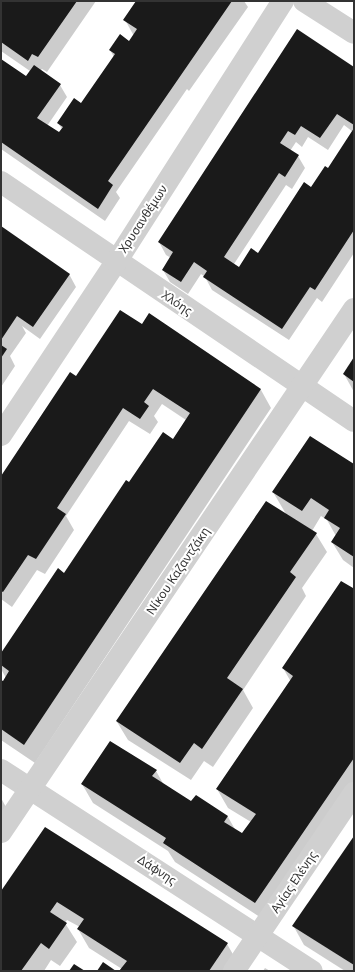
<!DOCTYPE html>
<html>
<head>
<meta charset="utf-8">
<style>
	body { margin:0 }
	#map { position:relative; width:355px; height:972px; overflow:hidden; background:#fff; font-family:"Noto Sans",sans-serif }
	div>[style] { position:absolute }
	.shadow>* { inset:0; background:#0003 }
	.building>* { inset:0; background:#1a1a1a }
	.minor>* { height:22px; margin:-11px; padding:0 11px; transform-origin:11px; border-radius:11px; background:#d0d0d0 }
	span { translate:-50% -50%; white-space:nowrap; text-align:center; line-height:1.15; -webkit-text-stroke:4px #fff; paint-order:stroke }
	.street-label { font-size:12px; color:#333 }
	.frame { position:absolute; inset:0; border:2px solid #333; pointer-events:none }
</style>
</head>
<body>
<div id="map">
	<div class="shadow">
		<div style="clip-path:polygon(1px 1px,96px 1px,47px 72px,42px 69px,40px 71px,60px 85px,67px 97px,47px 126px,59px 134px,62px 129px,58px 123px,81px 104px,114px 57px,110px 50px,129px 42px,134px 36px,125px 20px,138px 1px,244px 1px,248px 7px,189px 91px,187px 89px,116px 192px,120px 198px,105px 221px,1px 149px,1px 60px,26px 77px,30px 71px,1px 51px)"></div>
		<div style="clip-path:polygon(evenodd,354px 68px,354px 253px,322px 302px,317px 298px,289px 340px,212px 290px,205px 277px,201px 274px,188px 294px,170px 282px,163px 270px,171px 258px,166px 255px,159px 242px,354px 68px,344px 125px,353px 132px,329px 169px,311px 188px,258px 254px,239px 268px,234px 264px,286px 185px,292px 189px,305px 168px,298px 156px,290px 151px,296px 142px,302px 147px,308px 137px,328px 150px,344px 125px)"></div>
		<div style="clip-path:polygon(1px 227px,69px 274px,76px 287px,40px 339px,22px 326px,26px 333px,10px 356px,15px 366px,1px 387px)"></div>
		<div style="clip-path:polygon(149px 315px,261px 390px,271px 408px,35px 763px,1px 740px,1px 681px,3px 683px,6px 678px,1px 669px,1px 655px,64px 574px,130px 483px,173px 440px,186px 420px,162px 404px,154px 416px,158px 422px,150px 434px,129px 421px,66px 516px,74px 530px,45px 574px,37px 570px,12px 607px,1px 599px,1px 477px,76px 377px,142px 326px)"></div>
		<div style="clip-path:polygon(354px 359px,354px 392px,344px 374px)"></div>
		<div style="clip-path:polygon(354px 465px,354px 568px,343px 560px,332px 542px,336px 536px,327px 520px,321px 516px,312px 531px,316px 534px,327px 552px,302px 588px,306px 596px,243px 690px,253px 708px,213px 767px,204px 761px,191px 780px,128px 740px,117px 722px,286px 514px,273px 492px)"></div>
		<div style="clip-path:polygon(354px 588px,354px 791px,266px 921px,175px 862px,168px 851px,93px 803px,82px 784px,156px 771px,164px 785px,192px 803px,228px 817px,236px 831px,242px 835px,251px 822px,228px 808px,217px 789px,291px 682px,283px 668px)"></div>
		<div style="clip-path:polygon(1px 798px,6px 807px,1px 815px)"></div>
		<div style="clip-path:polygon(45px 828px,227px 944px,238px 963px,232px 971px,121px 971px,122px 969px,89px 948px,78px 929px,80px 927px,67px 920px,65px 923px,77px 942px,60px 966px,51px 960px,44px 971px,1px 971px,1px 893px)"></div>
		<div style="clip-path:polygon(354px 838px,354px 971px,345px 971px,304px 945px,294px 927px)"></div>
		<div style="clip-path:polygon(265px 968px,270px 971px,263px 971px)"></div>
	</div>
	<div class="building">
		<div style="clip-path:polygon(1px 1px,77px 1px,38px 57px,32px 54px,28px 61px,1px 42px)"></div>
		<div style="clip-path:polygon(136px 1px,232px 1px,108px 181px,113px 185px,98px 209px,1px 142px,1px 59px,26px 76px,34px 65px,61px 84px,37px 118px,59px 132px,63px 127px,57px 123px,74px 98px,81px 103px,115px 54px,109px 50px,120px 34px,129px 41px,137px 29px,123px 20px)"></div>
		<div style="clip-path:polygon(297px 29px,354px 67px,354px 125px,337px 114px,320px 138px,301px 126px,295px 135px,288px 131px,280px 143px,299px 155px,285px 177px,279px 173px,224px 257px,239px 267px,251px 248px,258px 253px,304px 182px,311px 187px,325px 166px,328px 168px,354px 128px,354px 230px,315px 290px,310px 287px,282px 329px,203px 277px,207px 271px,194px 262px,181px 282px,162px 270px,173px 252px,158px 242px)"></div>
		<div style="clip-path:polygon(1px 226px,70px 274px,33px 327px,17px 316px,1px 340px)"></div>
		<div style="clip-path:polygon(120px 310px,142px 324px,149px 313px,261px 389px,24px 745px,1px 729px,1px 680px,3px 681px,9px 671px,1px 665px,1px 653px,58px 568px,64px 573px,126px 480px,129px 482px,163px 432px,173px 439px,190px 413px,153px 389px,144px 402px,149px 406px,140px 419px,123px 408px,57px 508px,66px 514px,36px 559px,28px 555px,3px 592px,1px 591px,1px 476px,70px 372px,76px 376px)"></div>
		<div style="clip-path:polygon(1px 345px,7px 349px,1px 358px)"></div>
		<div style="clip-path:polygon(354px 357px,354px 382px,343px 374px)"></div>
		<div style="clip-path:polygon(310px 436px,354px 464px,354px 557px,331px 542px,340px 528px,324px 518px,329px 510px,311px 498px,302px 511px,272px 492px)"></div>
		<div style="clip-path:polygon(266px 501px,317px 533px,290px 572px,296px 577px,227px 678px,243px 689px,202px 749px,194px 743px,180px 763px,116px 721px)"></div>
		<div style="clip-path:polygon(341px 581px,353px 588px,354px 586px,354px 758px,255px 903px,163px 843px,166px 838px,81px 784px,110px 741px,157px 770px,152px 776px,191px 801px,196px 795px,228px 816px,224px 822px,242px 833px,256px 814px,216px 789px,293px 676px,282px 668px)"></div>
		<div style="clip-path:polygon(45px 827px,228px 943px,209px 971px,119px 971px,127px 961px,77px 929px,84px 919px,57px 902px,50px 912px,67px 923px,49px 949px,41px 943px,21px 971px,1px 971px,1px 891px)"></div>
		<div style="clip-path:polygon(354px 836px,354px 965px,292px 926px)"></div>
		<div style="clip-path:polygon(103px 962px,116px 971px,97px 971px)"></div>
		<div style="clip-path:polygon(74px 964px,85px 971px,69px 971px)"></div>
	</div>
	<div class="minor">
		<div style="left:304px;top:1px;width:59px;rotate:32.6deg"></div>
		<div style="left:1px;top:182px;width:426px;rotate:34.1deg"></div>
		<div style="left:1px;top:435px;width:208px;rotate:-56.4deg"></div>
		<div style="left:116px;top:262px;width:310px;rotate:-57.4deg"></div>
		<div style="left:1px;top:770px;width:370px;rotate:32.9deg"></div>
		<div style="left:1px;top:832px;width:631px;rotate:-55.98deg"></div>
		<div style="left:234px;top:971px;width:215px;rotate:-56deg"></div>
	</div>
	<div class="street-label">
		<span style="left:143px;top:219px;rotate:-57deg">Χρυσανθέμων</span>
		<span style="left:177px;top:303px;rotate:34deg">Χλόης</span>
		<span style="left:178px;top:571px;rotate:-56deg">Νίκου Καζαντζάκη</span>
		<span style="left:157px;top:870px;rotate:33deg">Δάφνης</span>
		<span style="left:294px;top:882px;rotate:-56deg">Αγίας Ελένης</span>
	</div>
	<div class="frame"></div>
</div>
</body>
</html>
